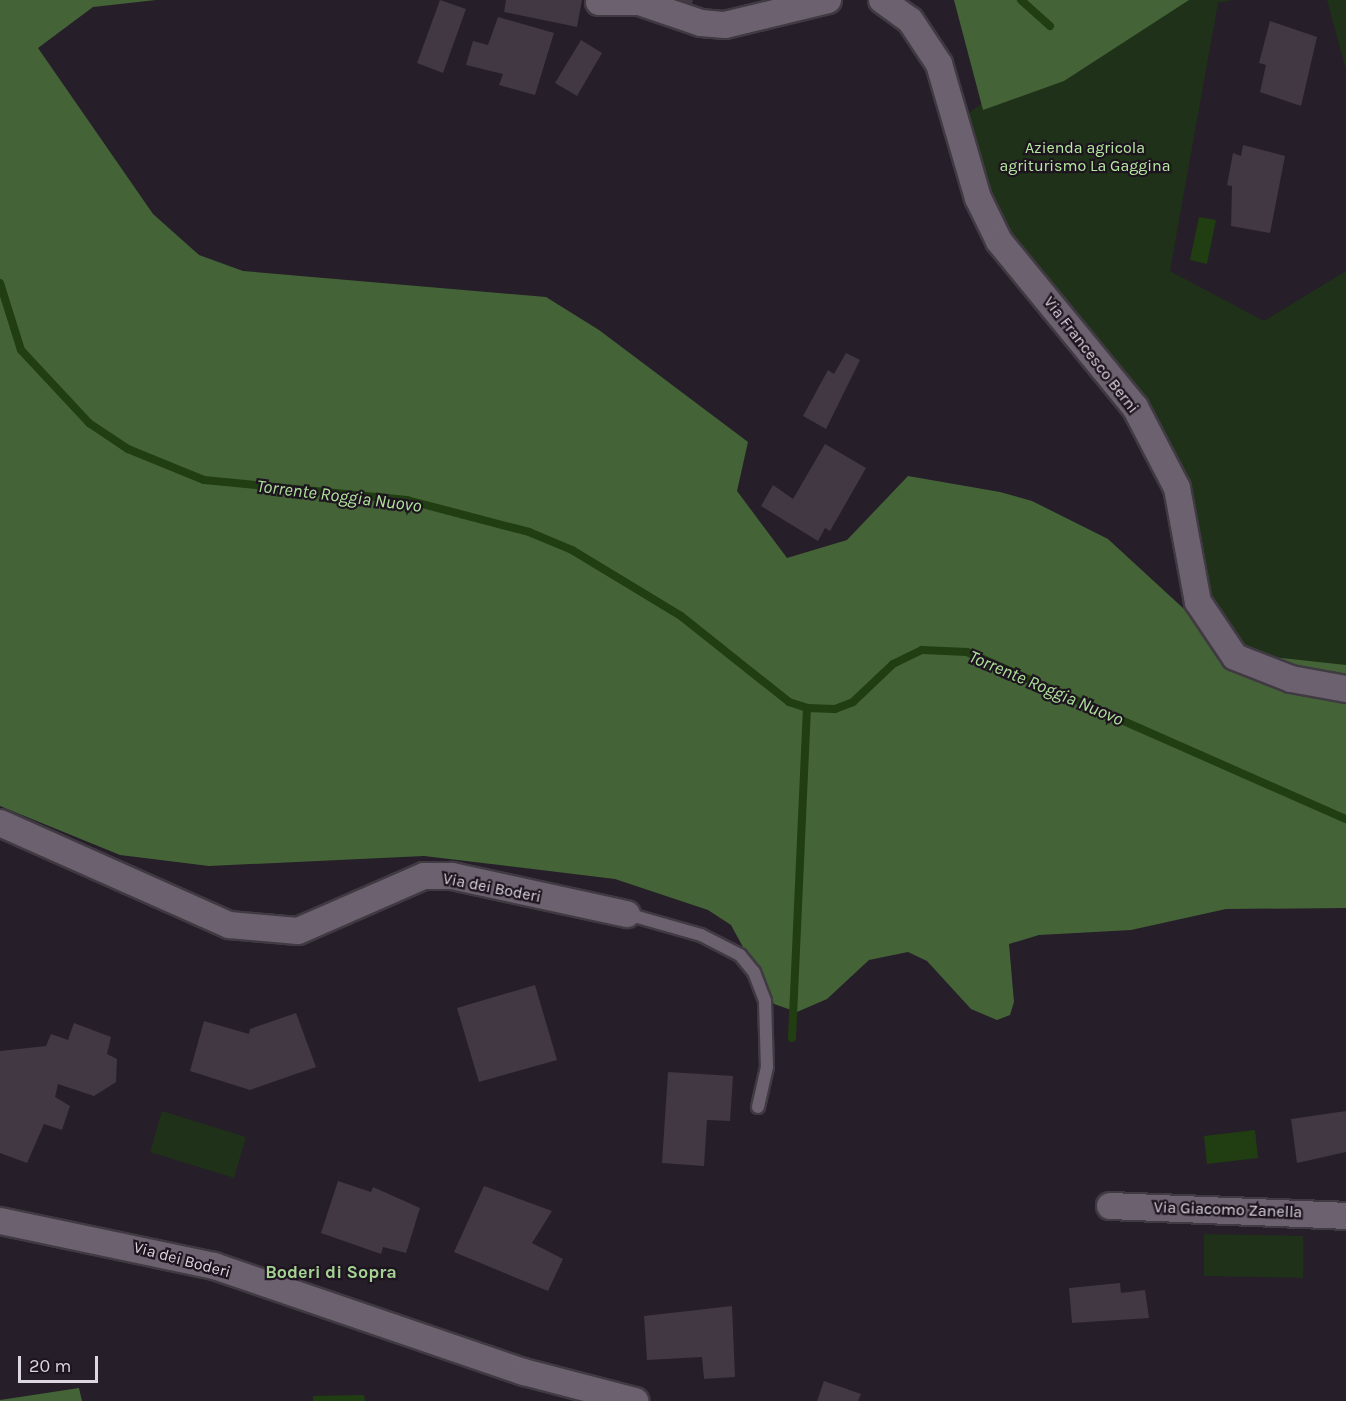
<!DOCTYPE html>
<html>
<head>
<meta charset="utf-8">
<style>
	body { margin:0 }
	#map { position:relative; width:1346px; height:1401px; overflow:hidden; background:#261e29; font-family:Karla,sans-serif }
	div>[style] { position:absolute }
	.green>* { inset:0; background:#1f3118 }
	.forest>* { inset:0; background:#446437 }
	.water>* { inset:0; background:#203e11 }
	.stream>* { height:8px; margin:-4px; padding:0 4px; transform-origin:4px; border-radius:4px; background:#203e11 }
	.building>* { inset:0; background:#413844 }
	.roads { filter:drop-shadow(2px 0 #403a42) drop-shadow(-2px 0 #403a42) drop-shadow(0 2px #403a42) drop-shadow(0 -2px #403a42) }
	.lane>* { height:12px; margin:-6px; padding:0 6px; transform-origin:6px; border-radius:6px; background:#6c626f }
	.street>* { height:26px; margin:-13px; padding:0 13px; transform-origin:13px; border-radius:13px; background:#6c626f }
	span { translate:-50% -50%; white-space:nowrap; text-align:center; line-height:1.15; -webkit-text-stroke:4.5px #1d141f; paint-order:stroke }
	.park-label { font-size:16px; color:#b5e9a1 }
	.street-label { font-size:16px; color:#ddd7df }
	.water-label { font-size:18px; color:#afe29b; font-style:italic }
	.neighbourhood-label { font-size:18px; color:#a4d292; font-weight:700 }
	.scale { position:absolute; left:18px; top:1356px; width:80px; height:27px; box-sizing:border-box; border:3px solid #ddd7df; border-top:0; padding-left:8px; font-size:18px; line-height:21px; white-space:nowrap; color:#ddd7df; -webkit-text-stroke:4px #1d141f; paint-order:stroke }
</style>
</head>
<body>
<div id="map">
	<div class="green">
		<div style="clip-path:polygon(1128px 0,1233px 0,1218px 3px,1170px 271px,1264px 321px,1346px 271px,1346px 679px,1242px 649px,1204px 598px,1182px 481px,1001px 231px,963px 117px)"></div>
		<div style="clip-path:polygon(1327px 0,1346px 0,1346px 70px)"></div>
		<div style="clip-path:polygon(162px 1111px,246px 1137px,234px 1178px,150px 1152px)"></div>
		<div style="clip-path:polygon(1204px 1234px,1303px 1236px,1303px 1278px,1204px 1276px)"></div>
	</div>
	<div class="forest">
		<div style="clip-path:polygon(0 0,156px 0,93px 7px,38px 48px,153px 214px,199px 255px,243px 271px,546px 297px,599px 330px,748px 442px,737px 491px,787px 558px,847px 540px,908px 476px,1000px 492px,1032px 501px,1108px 539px,1196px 620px,1254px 655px,1346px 665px,1346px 908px,1226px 909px,1131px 930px,1039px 935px,1009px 944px,1014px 1002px,1010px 1015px,997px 1020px,971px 1009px,927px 961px,908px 952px,869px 960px,827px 999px,797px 1012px,774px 1004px,731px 925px,708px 910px,615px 879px,424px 856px,209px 866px,120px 855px,0 806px)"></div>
		<div style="clip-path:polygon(954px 0,1189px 0,1064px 81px,983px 110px)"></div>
		<div style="clip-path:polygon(79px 1388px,82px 1401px,0 1401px,0 1400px)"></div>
	</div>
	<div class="water">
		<div style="clip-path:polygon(1199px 217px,1216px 220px,1207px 264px,1190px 260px)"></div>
		<div style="clip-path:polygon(1255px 1130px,1258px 1158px,1207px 1164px,1204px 1136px)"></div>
		<div style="clip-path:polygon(364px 1395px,365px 1401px,313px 1401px,313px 1396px)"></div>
	</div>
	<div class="stream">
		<div style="left:1021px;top:0;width:39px;rotate:42deg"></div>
		<div style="left:0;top:283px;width:70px;rotate:72.6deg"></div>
		<div style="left:21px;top:350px;width:100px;rotate:47deg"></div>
		<div style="left:89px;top:423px;width:47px;rotate:33.7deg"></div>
		<div style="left:128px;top:449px;width:82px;rotate:22.2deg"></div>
		<div style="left:204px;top:480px;width:204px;rotate:5.6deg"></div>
		<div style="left:407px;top:500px;width:126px;rotate:14.7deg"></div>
		<div style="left:529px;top:532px;width:47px;rotate:22.7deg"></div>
		<div style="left:572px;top:550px;width:127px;rotate:31.2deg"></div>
		<div style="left:681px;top:616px;width:138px;rotate:38.5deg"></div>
		<div style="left:789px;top:702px;width:19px;rotate:18deg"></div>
		<div style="left:807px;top:708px;width:28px;rotate:2deg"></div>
		<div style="left:835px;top:709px;width:19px;rotate:-21deg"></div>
		<div style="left:853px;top:702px;width:55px;rotate:-43.5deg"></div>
		<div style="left:893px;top:664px;width:32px;rotate:-26deg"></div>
		<div style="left:922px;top:650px;width:45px;rotate:2.5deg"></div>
		<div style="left:967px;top:652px;width:414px;rotate:23.8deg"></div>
		<div style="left:792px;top:1038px;width:330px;rotate:-87.4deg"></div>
	</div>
	<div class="building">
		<div style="clip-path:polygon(440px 0,466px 9px,443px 73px,417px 63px)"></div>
		<div style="clip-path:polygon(506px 0,582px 0,577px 27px,504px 12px)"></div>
		<div style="clip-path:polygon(667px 0,693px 0,691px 8px)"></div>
		<div style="clip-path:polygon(498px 17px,554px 33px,535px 95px,499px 85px,503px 74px,466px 65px,473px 41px,488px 45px)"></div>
		<div style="clip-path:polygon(1270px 21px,1317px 37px,1301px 106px,1260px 92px,1266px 65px,1259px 63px)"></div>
		<div style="clip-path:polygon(581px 40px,602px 53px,577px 96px,555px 83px)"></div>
		<div style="clip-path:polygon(1243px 145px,1285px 156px,1270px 233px,1231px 226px,1232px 186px,1227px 185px,1233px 153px,1241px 156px)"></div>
		<div style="clip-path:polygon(846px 353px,860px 360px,826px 429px,803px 416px,828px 370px,834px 374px)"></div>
		<div style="clip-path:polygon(825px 444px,866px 468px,830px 531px,825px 528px,818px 541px,761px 506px,773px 485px,793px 499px)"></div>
		<div style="clip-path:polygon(535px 985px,557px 1060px,479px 1082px,457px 1008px)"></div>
		<div style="clip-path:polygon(296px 1013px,316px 1067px,250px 1090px,190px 1071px,204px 1021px,249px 1034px,250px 1029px)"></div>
		<div style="clip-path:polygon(74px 1023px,111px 1037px,107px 1054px,117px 1059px,116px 1082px,94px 1096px,58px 1084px,55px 1097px,70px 1106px,62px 1130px,44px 1124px,27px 1163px,0 1153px,0 1051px,46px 1046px,51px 1034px,68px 1040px)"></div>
		<div style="clip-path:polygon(668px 1072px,733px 1076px,730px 1121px,707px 1120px,704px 1166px,662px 1163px)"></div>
		<div style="clip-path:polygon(1346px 1111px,1346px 1152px,1297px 1163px,1291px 1119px)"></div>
		<div style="clip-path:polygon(338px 1181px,371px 1192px,373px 1187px,420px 1208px,406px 1253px,383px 1247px,381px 1254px,321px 1233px)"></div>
		<div style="clip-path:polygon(484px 1186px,552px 1211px,532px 1243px,563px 1259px,548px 1291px,454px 1252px)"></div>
		<div style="clip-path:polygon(1120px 1283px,1121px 1293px,1145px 1290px,1149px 1318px,1072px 1323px,1069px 1288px)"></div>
		<div style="clip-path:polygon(732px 1306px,735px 1377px,704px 1379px,702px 1357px,647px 1360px,644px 1316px)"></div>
		<div style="clip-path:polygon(824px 1381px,861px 1394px,858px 1401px,817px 1401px)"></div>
	</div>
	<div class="roads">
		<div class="lane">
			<div style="left:627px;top:914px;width:77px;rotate:15.8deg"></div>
			<div style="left:701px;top:935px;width:44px;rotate:27.1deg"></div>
			<div style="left:740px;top:955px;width:22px;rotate:51deg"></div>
			<div style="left:754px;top:972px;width:31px;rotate:69deg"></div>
			<div style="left:765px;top:1001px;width:66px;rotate:88.3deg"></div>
			<div style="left:767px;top:1067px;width:41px;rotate:102.7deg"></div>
		</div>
		<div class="street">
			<div style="left:882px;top:0;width:34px;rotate:36deg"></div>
			<div style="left:910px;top:20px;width:53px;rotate:56.6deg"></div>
			<div style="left:939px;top:64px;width:140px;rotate:73.8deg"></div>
			<div style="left:978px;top:198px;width:48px;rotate:64deg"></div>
			<div style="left:999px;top:241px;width:215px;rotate:50.7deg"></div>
			<div style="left:1135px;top:407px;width:91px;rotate:62.6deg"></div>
			<div style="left:1177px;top:488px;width:116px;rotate:79.6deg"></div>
			<div style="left:1198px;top:602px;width:66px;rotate:56.1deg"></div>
			<div style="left:1235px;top:657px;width:60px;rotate:21.4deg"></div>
			<div style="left:1291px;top:679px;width:56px;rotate:10.3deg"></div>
			<div style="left:599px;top:2px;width:40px"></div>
			<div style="left:639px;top:2px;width:65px;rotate:18.7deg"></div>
			<div style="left:701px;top:23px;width:24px;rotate:5deg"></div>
			<div style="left:725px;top:25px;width:106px;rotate:-13.6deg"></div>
			<div style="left:0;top:823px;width:251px;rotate:24deg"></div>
			<div style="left:229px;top:925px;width:69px;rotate:5deg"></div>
			<div style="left:298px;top:931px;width:137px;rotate:-23.6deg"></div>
			<div style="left:424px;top:876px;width:28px"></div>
			<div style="left:452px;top:876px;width:179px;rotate:12.3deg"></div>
			<div style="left:1110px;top:1206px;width:236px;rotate:2.4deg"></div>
			<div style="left:0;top:1221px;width:219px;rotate:11.9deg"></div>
			<div style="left:214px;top:1266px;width:328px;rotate:18.9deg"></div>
			<div style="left:524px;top:1372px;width:115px;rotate:14.6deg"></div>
		</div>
	</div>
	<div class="park-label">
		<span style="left:1085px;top:157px">Azienda agricola<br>agriturismo La Gaggina</span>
	</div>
	<div class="street-label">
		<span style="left:1091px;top:355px;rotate:52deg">Via Francesco Berni</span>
		<span style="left:492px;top:888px;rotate:11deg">Via dei Boderi</span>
		<span style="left:1228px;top:1210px;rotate:2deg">Via Giacomo Zanella</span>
		<span style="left:182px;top:1260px;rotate:15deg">Via dei Boderi</span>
	</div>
	<div class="water-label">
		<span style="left:339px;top:496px;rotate:7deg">Torrente Roggia Nuovo</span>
		<span style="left:1046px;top:688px;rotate:23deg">Torrente Roggia Nuovo</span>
	</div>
	<div class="neighbourhood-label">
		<span style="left:331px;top:1272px">Boderi di Sopra</span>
	</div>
	<div class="scale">20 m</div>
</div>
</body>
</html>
